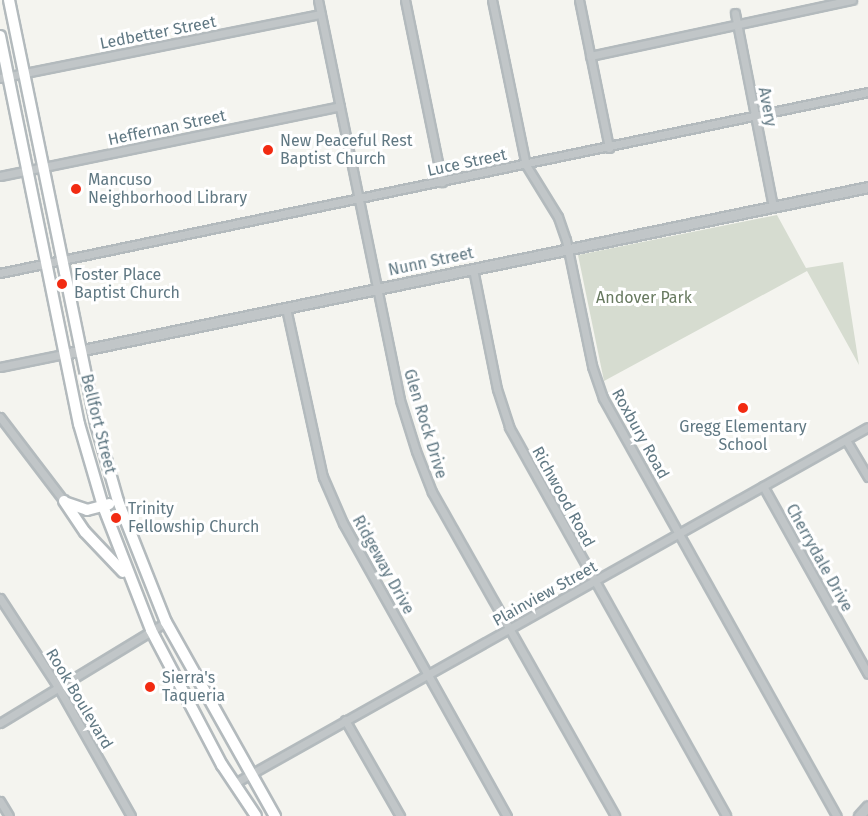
<!DOCTYPE html>
<html>
<head>
<meta charset="utf-8">
<style>
	body { margin:0 }
	#map { position:relative; width:868px; height:816px; overflow:hidden; background:#f4f4ef; font-family:"Fira Sans",sans-serif }
	div>[style] { position:absolute }
	.green>* { inset:0; background:#d6dcd0 }
	.roads { filter:drop-shadow(2px 0 #b3babd) drop-shadow(-2px 0 #b3babd) drop-shadow(0 2px #b3babd) drop-shadow(0 -2px #b3babd) }
	.minor>* { height:7px; margin:-3.5px; padding:0 3.5px; transform-origin:3.5px; border-radius:3.5px; background:#c1c6c8 }
	.tertiary>* { height:9px; margin:-4.5px; padding:0 4.5px; transform-origin:4.5px; border-radius:4.5px; background:#c1c6c8 }
	.secondary>* { height:10px; margin:-5px; padding:0 5px; transform-origin:5px; border-radius:5px; background:#fff }
	.dots>* { width:16px; height:16px; translate:-50% -50%; box-sizing:border-box; border:3px solid #fff; border-radius:50% }
	span { translate:-50% -50%; white-space:nowrap; text-align:center; line-height:1.15; -webkit-text-stroke:6px #fff; paint-order:stroke }
	.street-label { font-size:16px; color:#607883 }
	.poi-label { font-size:16px; color:#607883 }
	.left { translate:0 -50%; text-align:left }
	.park-label { font-size:16px; color:#687a60 }
</style>
</head>
<body>
<div id="map">
	<div class="green">
		<div style="clip-path:polygon(777px 215px,806px 268px,843px 262px,859px 365px,807px 271px,604px 381px,578px 255px)"></div>
	</div>
	<div class="roads">
		<div class="minor">
			<div style="left:318px;top:0;width:408px;rotate:78.4deg"></div>
			<div style="left:400px;top:400px;width:53px;rotate:72.6deg"></div>
			<div style="left:416px;top:451px;width:44px;rotate:68.7deg"></div>
			<div style="left:432px;top:492px;width:372px;rotate:60.5deg"></div>
			<div style="left:405px;top:0;width:186px;rotate:78.5deg"></div>
			<div style="left:492px;top:0;width:168px;rotate:78.4deg"></div>
			<div style="left:526px;top:165px;width:61px;rotate:58.4deg"></div>
			<div style="left:558px;top:217px;width:24px;rotate:71deg"></div>
			<div style="left:566px;top:240px;width:129px;rotate:78.3deg"></div>
			<div style="left:592px;top:366px;width:34px;rotate:71deg"></div>
			<div style="left:603px;top:398px;width:479px;rotate:60.8deg"></div>
			<div style="left:579px;top:0;width:151px;rotate:78.5deg"></div>
			<div style="left:735px;top:13px;width:198px;rotate:78.9deg"></div>
			<div style="left:590px;top:56px;width:268px;rotate:-12.1deg"></div>
			<div style="left:0;top:78px;width:327px;rotate:-11.3deg"></div>
			<div style="left:0;top:176px;width:347px;rotate:-11.6deg"></div>
			<div style="left:473px;top:269px;width:122px;rotate:78.7deg"></div>
			<div style="left:497px;top:389px;width:40px;rotate:72deg"></div>
			<div style="left:509px;top:427px;width:445px;rotate:60.8deg"></div>
			<div style="left:0;top:273px;width:887px;rotate:-11.78deg"></div>
			<div style="left:286px;top:308px;width:173px;rotate:77.7deg"></div>
			<div style="left:323px;top:477px;width:50px;rotate:66.5deg"></div>
			<div style="left:343px;top:523px;width:336px;rotate:60.8deg"></div>
			<div style="left:0;top:367px;width:65px;rotate:-11.5deg"></div>
			<div style="left:0;top:417px;width:106px;rotate:52.7deg"></div>
			<div style="left:846px;top:440px;width:43px;rotate:59.3deg"></div>
			<div style="left:763px;top:486px;width:215px;rotate:60.8deg"></div>
			<div style="left:0;top:598px;width:106px;rotate:56.9deg"></div>
			<div style="left:58px;top:687px;width:148px;rotate:60.5deg"></div>
			<div style="left:345px;top:720px;width:111px;rotate:60.2deg"></div>
			<div style="left:0;top:723px;width:194px;rotate:-31.3deg"></div>
			<div style="left:235px;top:783px;width:726px;rotate:-29.35deg"></div>
			<div style="left:0;top:801px;width:17px;rotate:59deg"></div>
		</div>
		<div class="tertiary">
			<div style="left:64px;top:354px;width:821px;rotate:-11.73deg"></div>
			<div style="left:859px;top:816px;width:13px;rotate:-48deg"></div>
		</div>
		<div class="secondary">
			<div style="left:9px;top:0;width:433px;rotate:78.4deg"></div>
			<div style="left:96px;top:424px;width:80px;rotate:74.1deg"></div>
			<div style="left:118px;top:501px;width:130px;rotate:68.4deg"></div>
			<div style="left:166px;top:622px;width:223px;rotate:60.7deg"></div>
			<div style="left:0;top:36px;width:396px;rotate:78.5deg"></div>
			<div style="left:79px;top:424px;width:85px;rotate:73.7deg"></div>
			<div style="left:103px;top:506px;width:133px;rotate:68.8deg"></div>
			<div style="left:151px;top:630px;width:153px;rotate:62.3deg"></div>
			<div style="left:222px;top:765px;width:61px;rotate:56.3deg"></div>
			<div style="left:64px;top:501px;width:37px;rotate:56deg"></div>
			<div style="left:85px;top:532px;width:55px;rotate:46.5deg"></div>
			<div style="left:67px;top:503px;width:21px;rotate:19deg"></div>
			<div style="left:87px;top:510px;width:23px;rotate:-15deg"></div>
		</div>
	</div>
	<div class="dots">
		<div style="left:268px;top:150px;background:#f22b12"></div>
		<div style="left:76px;top:189px;background:#f22b12"></div>
		<div style="left:62px;top:284px;background:#f22b12"></div>
		<div style="left:743px;top:408px;background:#f22b12"></div>
		<div style="left:116px;top:518px;background:#f22b12"></div>
		<div style="left:150px;top:687px;background:#f22b12"></div>
	</div>
	<div class="street-label">
		<span style="left:158px;top:33px;rotate:-11deg">Ledbetter Street</span>
		<span style="left:767px;top:107px;rotate:79deg">Avery</span>
		<span style="left:167px;top:128px;rotate:-12deg">Heffernan Street</span>
		<span style="left:467px;top:163px;rotate:-12deg">Luce Street</span>
		<span style="left:431px;top:262px;rotate:-12deg">Nunn Street</span>
		<span style="left:98px;top:424px;rotate:76deg">Bellfort Street</span>
		<span style="left:425px;top:424px;rotate:73deg">Glen Rock Drive</span>
		<span style="left:640px;top:434px;rotate:61deg">Roxbury Road</span>
		<span style="left:563px;top:497px;rotate:61deg">Richwood Road</span>
		<span style="left:819px;top:558px;rotate:61deg">Cherrydale Drive</span>
		<span style="left:383px;top:565px;rotate:61deg">Ridgeway Drive</span>
		<span style="left:545px;top:594px;rotate:-29deg">Plainview Street</span>
		<span style="left:79px;top:699px;rotate:59deg">Rook Boulevard</span>
	</div>
	<div class="poi-label">
		<span class="left" style="left:280px;top:150px">New Peaceful Rest<br>Baptist Church</span>
		<span class="left" style="left:88px;top:189px">Mancuso<br>Neighborhood Library</span>
		<span class="left" style="left:74px;top:284px">Foster Place<br>Baptist Church</span>
		<span style="left:743px;top:436px">Gregg Elementary<br>School</span>
		<span class="left" style="left:128px;top:518px">Trinity<br>Fellowship Church</span>
		<span class="left" style="left:162px;top:687px">Sierra's<br>Taqueria</span>
	</div>
	<div class="park-label">
		<span style="left:644px;top:298px">Andover Park</span>
	</div>
</div>
</body>
</html>
